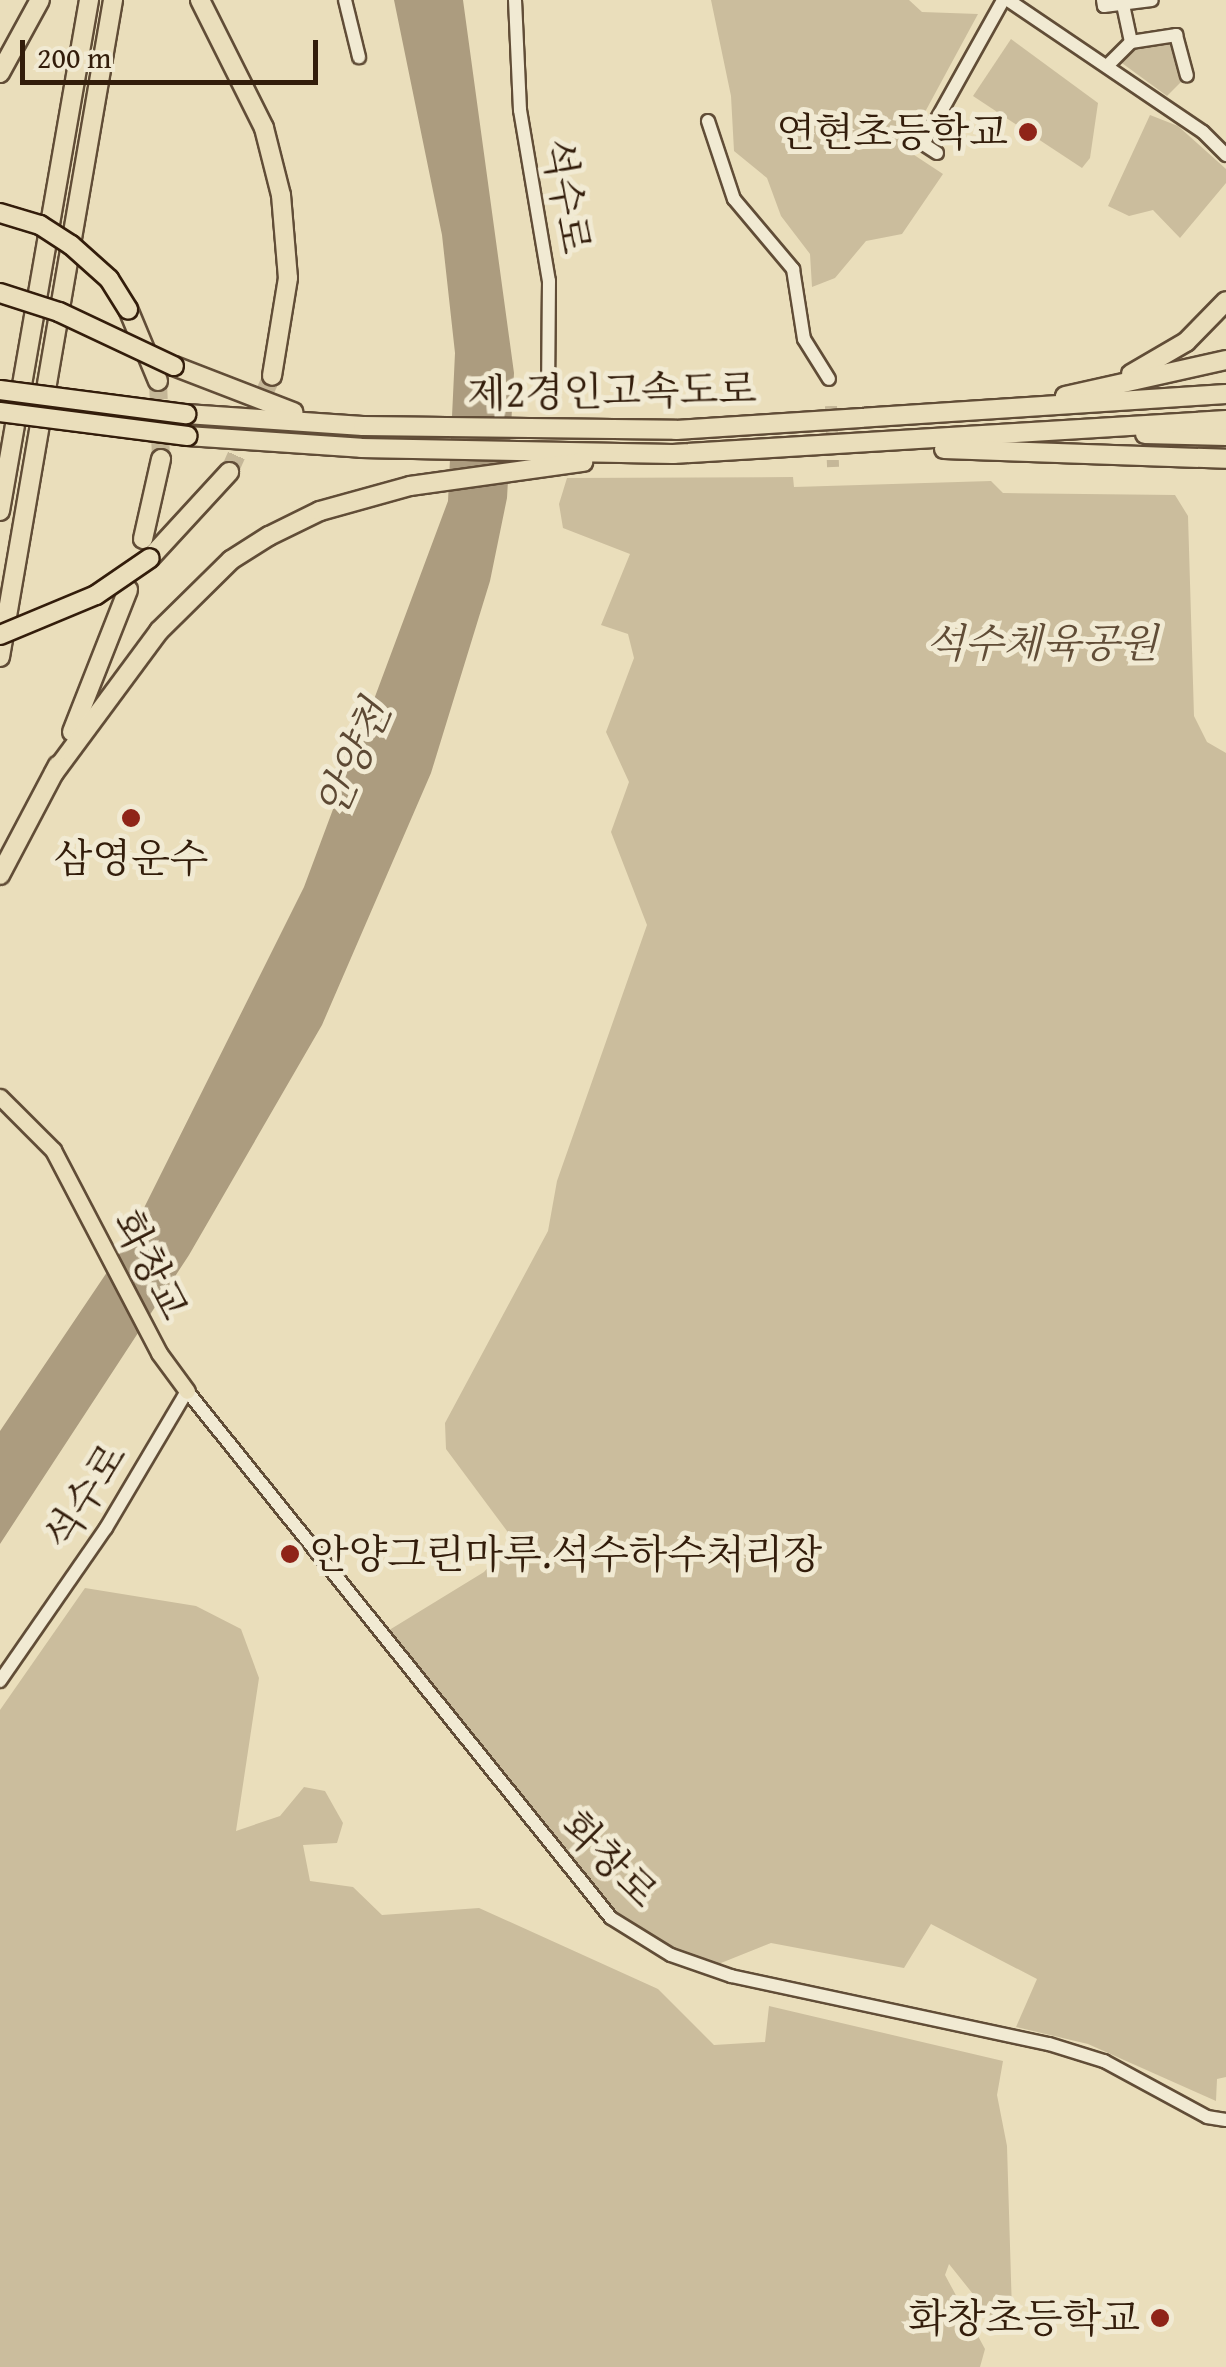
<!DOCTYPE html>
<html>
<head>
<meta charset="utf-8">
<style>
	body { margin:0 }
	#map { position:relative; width:1226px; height:2367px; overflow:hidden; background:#eadebb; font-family:"Gentium Book Plus","Noto Serif KR",serif }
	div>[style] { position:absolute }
	.green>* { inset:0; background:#cbbd9d }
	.water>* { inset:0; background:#ac9c7f }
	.minor-tunnel>* { height:12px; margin-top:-6px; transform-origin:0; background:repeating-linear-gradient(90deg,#c5b798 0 12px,transparent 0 18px) }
	.highway-tunnel>* { height:18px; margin-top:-9px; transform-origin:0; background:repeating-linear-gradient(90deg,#c5b798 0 18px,transparent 0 27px) }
	.roads { filter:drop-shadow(2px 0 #614d37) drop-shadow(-2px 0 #614d37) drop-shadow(0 2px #614d37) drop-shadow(0 -2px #614d37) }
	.minor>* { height:12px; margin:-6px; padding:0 6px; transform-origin:6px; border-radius:6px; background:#f1ead3 }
	.major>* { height:15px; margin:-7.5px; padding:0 7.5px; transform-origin:7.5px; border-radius:7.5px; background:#eadebb }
	.highway>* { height:18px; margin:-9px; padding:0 9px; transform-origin:9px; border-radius:9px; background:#eadebb }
	.bridges { filter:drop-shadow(2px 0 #331d0b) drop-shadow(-2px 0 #331d0b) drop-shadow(0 2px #331d0b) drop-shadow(0 -2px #331d0b) }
	.highway-bridge>* { height:18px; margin:-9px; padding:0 9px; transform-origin:9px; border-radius:9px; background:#eadebb }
	.dots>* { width:28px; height:28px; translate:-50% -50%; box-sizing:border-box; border:5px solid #f1ead3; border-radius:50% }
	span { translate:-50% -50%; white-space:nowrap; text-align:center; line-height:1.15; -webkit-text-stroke:10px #f1ead3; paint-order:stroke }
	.poi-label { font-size:40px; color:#331d0b }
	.right { translate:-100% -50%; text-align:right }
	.left { translate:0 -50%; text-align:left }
	.street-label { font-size:40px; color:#331d0b }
	.park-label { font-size:40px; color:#614d37; font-style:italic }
	.water-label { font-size:42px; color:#5d4934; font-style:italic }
	.scale { position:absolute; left:20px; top:40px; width:298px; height:45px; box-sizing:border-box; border:5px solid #331d0b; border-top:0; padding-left:12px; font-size:30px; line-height:35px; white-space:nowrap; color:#331d0b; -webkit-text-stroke:8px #f1ead3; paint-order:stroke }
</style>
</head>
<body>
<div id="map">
	<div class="green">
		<div style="clip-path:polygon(711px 0,909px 0,922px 12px,978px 14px,905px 149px,943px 174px,902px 234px,866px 241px,835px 278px,812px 287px,810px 254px,781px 216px,767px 178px,734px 151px,731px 96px)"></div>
		<div style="clip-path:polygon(1176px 35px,1187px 76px,1167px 96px,1115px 58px,1131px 42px)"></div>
		<div style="clip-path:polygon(1011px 39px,1098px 103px,1090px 158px,1082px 168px,973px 96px)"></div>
		<div style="clip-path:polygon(1150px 115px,1178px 126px,1226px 169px,1226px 183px,1180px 238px,1153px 210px,1129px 216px,1108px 206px)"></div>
		<div style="clip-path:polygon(793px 477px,794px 487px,991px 481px,1003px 493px,1175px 495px,1188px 516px,1194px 716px,1207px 742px,1226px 753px,1226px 2077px,1217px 2079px,1216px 2101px,1088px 2044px,1016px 2027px,1037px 1979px,931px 1924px,904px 1968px,771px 1943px,716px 1965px,651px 1939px,613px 1913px,386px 1632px,484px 1572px,508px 1545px,507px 1531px,446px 1449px,445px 1423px,548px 1231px,557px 1181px,647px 925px,611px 832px,629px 782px,606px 732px,634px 658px,628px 634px,601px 625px,630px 554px,563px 528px,559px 504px,567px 478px)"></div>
		<div style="clip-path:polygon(85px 1588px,196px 1606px,241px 1629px,259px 1678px,236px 1831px,280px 1816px,304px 1787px,325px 1791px,343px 1823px,337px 1843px,303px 1845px,310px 1881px,353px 1887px,382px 1915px,479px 1908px,658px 1989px,714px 2045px,765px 2042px,769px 2006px,1003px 2061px,997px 2095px,1007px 2146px,1012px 2312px,993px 2319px,949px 2264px,945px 2275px,985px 2349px,980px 2367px,0 2367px,0 1710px)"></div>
	</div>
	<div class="water">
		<div style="clip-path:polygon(394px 0,463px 0,514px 373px,507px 498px,490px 581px,431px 773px,322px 1025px,189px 1255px,0 1544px,0 1431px,126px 1244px,304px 887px,448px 501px,455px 353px,442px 235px)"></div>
	</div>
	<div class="minor-tunnel">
		<div style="left:831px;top:406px;width:61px;rotate:88.1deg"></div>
	</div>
	<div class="highway-tunnel">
		<div style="left:158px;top:381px;width:78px;rotate:87.8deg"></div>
		<div style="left:229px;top:472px;width:105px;rotate:-65.9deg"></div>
	</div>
	<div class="roads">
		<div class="minor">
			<div style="left:345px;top:0;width:59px;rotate:76.2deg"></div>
			<div style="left:515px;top:0;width:110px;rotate:87.4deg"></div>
			<div style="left:520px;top:110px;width:173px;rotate:80.4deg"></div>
			<div style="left:549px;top:281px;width:123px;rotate:90.5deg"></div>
			<div style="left:1008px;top:0;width:235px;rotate:34.1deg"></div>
			<div style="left:1203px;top:132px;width:33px;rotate:45deg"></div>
			<div style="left:1103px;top:0;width:6px;rotate:81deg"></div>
			<div style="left:1104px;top:6px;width:48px;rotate:-7.1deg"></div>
			<div style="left:1131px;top:42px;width:46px;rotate:-8.8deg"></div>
			<div style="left:1176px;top:35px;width:42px;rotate:75deg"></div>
			<div style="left:1108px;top:65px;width:33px;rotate:-45deg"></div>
			<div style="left:1131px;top:42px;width:43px;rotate:-102.1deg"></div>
			<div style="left:708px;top:121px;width:82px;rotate:71.6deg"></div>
			<div style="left:734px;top:199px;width:92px;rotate:49.9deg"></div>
			<div style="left:793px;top:269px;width:71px;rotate:81.1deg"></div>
			<div style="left:804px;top:339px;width:47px;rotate:58deg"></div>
			<div style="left:937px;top:153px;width:17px;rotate:-147deg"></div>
			<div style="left:923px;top:144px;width:165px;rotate:-60.9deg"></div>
			<div style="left:0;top:1681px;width:186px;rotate:-55.3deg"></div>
			<div style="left:106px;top:1528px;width:159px;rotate:-59.4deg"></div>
			<div style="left:187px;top:1391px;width:676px;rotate:51.18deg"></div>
			<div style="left:611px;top:1918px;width:70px;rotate:31.7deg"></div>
			<div style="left:671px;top:1955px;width:64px;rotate:19.3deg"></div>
			<div style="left:731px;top:1976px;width:325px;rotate:12.1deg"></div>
			<div style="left:1049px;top:2044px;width:58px;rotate:17.2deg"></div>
			<div style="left:1104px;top:2061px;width:117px;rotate:28.5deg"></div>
			<div style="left:1207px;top:2117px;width:19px;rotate:9deg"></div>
		</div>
		<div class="major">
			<div style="left:0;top:1097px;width:75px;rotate:45deg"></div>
			<div style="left:53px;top:1150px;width:229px;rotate:62.4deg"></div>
			<div style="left:159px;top:1353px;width:47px;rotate:53.6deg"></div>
		</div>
		<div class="highway">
			<div style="left:200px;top:0;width:143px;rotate:63.4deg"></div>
			<div style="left:264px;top:128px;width:69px;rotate:75.8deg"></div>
			<div style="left:281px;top:195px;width:83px;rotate:85.2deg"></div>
			<div style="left:288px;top:278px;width:99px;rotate:99.3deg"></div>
			<div style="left:0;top:73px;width:83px;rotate:-61.3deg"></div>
			<div style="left:128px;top:309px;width:78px;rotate:67.4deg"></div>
			<div style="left:174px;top:366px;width:128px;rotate:21.1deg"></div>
			<div style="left:1131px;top:374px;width:64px;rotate:-30.2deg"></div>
			<div style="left:1186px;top:342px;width:57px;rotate:-45.7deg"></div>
			<div style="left:1065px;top:396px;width:165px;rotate:-12.6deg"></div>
			<div style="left:186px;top:414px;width:177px;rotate:3.9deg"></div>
			<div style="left:363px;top:426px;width:313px;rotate:0.7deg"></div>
			<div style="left:676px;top:430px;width:551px;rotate:-3.74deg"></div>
			<div style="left:1145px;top:434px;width:81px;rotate:1.4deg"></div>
			<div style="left:187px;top:436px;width:174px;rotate:3.9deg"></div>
			<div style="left:361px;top:448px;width:312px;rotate:1.1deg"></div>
			<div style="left:673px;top:454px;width:554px;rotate:-3.52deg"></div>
			<div style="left:944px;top:449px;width:282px;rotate:2deg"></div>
			<div style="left:0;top:511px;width:519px;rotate:-80.12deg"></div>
			<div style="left:143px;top:539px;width:82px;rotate:-77.3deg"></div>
			<div style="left:150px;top:558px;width:117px;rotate:-47.4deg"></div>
			<div style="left:0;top:657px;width:667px;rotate:-80.24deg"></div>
			<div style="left:72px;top:732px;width:153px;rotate:-68.5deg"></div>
			<div style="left:54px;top:773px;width:177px;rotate:-53.5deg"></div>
			<div style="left:159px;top:631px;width:101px;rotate:-44.6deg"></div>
			<div style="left:231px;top:560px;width:45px;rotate:-32.3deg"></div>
			<div style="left:269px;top:536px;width:57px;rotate:-26.1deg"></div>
			<div style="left:320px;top:511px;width:93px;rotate:-15.5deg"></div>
			<div style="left:410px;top:486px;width:175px;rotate:-7.9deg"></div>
			<div style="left:0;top:875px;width:124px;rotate:-62.2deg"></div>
		</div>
	</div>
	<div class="bridges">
		<div class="highway-bridge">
			<div style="left:0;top:213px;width:42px;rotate:16.7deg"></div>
			<div style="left:40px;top:225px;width:37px;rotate:33deg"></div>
			<div style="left:71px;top:245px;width:51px;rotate:41.8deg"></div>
			<div style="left:109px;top:279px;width:36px;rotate:58deg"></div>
			<div style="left:0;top:293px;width:62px;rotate:17.9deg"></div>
			<div style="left:59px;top:312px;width:127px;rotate:25.2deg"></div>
			<div style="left:0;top:390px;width:188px;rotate:7.4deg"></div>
			<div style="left:0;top:412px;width:189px;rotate:7.3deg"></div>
			<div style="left:0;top:635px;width:104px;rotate:-22.6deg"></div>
			<div style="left:96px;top:595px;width:65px;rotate:-34.4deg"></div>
		</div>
	</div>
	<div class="dots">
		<div style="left:1028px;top:132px;background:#8f2418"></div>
		<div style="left:131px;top:818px;background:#8f2418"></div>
		<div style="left:290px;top:1554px;background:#8f2418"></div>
		<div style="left:1160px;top:2318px;background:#8f2418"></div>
	</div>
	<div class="poi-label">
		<span class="right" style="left:1008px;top:132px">연현초등학교</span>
		<span style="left:131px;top:858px">삼영운수</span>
		<span class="left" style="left:310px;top:1554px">안양그린마루.석수하수처리장</span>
		<span class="right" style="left:1140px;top:2318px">화창초등학교</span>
	</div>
	<div class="street-label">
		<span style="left:567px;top:196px;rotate:80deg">석수로</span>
		<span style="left:612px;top:391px;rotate:-1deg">제2경인고속도로</span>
		<span style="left:151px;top:1265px;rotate:63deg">화창교</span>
		<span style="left:85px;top:1496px;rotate:-58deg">석수로</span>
		<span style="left:610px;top:1859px;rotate:45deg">화창로</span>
	</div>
	<div class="park-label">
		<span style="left:1042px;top:643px">석수체육공원</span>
	</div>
	<div class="water-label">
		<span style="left:353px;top:758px;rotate:-66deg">안양천</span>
	</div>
	<div class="scale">200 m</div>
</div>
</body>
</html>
